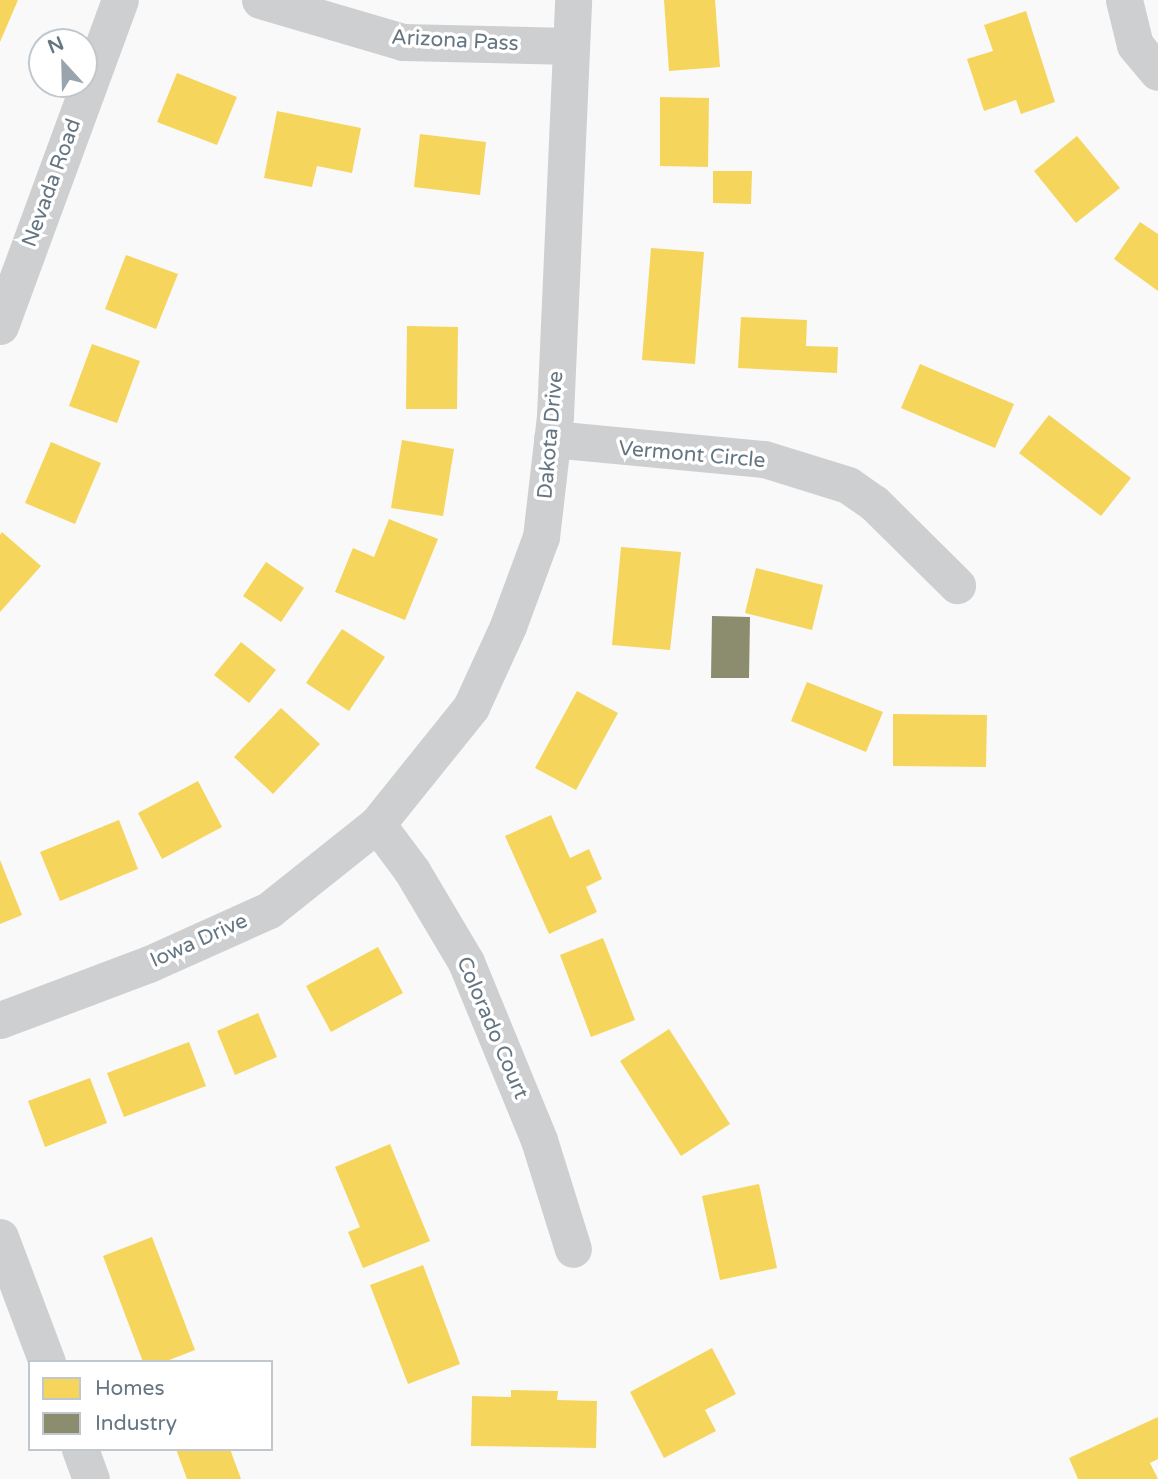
<!DOCTYPE html>
<html>
<head>
<meta charset="utf-8">
<style>
	body { margin:0 }
	#map { position:relative; width:1158px; height:1479px; overflow:hidden; background:#f9f9f9; font-family:"Varela Round",sans-serif }
	div>[style] { position:absolute }
	.homes>* { inset:0; background:#f6d55c }
	.industry>* { inset:0; background:#8c8c6e }
	.minor>* { height:37px; margin:-18.5px; padding:0 18.5px; transform-origin:18.5px; border-radius:18.5px; background:#cecfd0 }
	span { translate:-50% -50%; white-space:nowrap; text-align:center; line-height:1.15; -webkit-text-stroke:7px #fff; paint-order:stroke }
	.street-label { font-size:21px; color:#657683 }
	.legend { position:absolute; left:28px; top:1360px; width:245px; height:91px; box-sizing:border-box; background:#fff; border:2px solid #c1c8cd; margin:0; padding:9px 12px; list-style:none; font-size:21px; color:#657683 }
	.legend li { display:flex; align-items:center; gap:14px; height:35px }
	.legend b { width:35px; border:2px solid #c1c8cd }
	.north { position:absolute; left:28px; top:28px; width:70px; height:70px; box-sizing:border-box; background:#fff; border:2px solid #c1c8cd; border-radius:50%; rotate:338deg; font-size:19px; font-weight:700; line-height:28px; text-align:center; color:#657683 }
	.north::after { content:''; display:block; margin:auto; width:24px; height:32px; background:#99a4ac; clip-path:polygon(50% 0,100% 100%,50% 72%,0 100%) }
</style>
</head>
<body>
<div id="map">
	<div class="homes">
		<div style="clip-path:polygon(0 0,18px 0,0 42px)"></div>
		<div style="clip-path:polygon(664px 0,715px 0,720px 67px,669px 71px)"></div>
		<div style="clip-path:polygon(1026px 11px,1055px 102px,1021px 114px,1016px 100px,984px 111px,967px 59px,993px 51px,984px 25px)"></div>
		<div style="clip-path:polygon(177px 73px,237px 97px,217px 145px,157px 122px)"></div>
		<div style="clip-path:polygon(660px 97px,709px 98px,708px 167px,660px 166px)"></div>
		<div style="clip-path:polygon(277px 111px,361px 128px,352px 173px,317px 166px,312px 187px,264px 178px)"></div>
		<div style="clip-path:polygon(420px 134px,486px 142px,480px 195px,414px 187px)"></div>
		<div style="clip-path:polygon(1077px 136px,1120px 188px,1076px 223px,1034px 171px)"></div>
		<div style="clip-path:polygon(713px 171px,752px 171px,751px 204px,713px 203px)"></div>
		<div style="clip-path:polygon(1140px 222px,1158px 234px,1158px 291px,1114px 259px)"></div>
		<div style="clip-path:polygon(651px 248px,704px 252px,695px 364px,642px 360px)"></div>
		<div style="clip-path:polygon(126px 255px,178px 274px,156px 329px,105px 309px)"></div>
		<div style="clip-path:polygon(741px 317px,807px 320px,806px 346px,838px 347px,837px 373px,738px 368px)"></div>
		<div style="clip-path:polygon(407px 326px,458px 327px,457px 409px,406px 409px)"></div>
		<div style="clip-path:polygon(92px 344px,140px 361px,117px 423px,69px 406px)"></div>
		<div style="clip-path:polygon(920px 364px,1014px 404px,995px 448px,901px 408px)"></div>
		<div style="clip-path:polygon(1049px 415px,1131px 478px,1101px 516px,1019px 453px)"></div>
		<div style="clip-path:polygon(402px 440px,454px 449px,443px 516px,391px 508px)"></div>
		<div style="clip-path:polygon(51px 442px,101px 463px,75px 524px,25px 503px)"></div>
		<div style="clip-path:polygon(389px 519px,438px 539px,405px 620px,335px 592px,353px 548px,374px 557px)"></div>
		<div style="clip-path:polygon(2px 532px,41px 566px,0 612px,0 535px)"></div>
		<div style="clip-path:polygon(621px 547px,681px 552px,670px 650px,612px 645px)"></div>
		<div style="clip-path:polygon(266px 562px,304px 588px,281px 622px,243px 596px)"></div>
		<div style="clip-path:polygon(756px 568px,823px 585px,812px 630px,745px 613px)"></div>
		<div style="clip-path:polygon(342px 629px,385px 657px,349px 711px,306px 683px)"></div>
		<div style="clip-path:polygon(241px 642px,276px 670px,249px 703px,214px 675px)"></div>
		<div style="clip-path:polygon(807px 682px,883px 712px,866px 752px,791px 721px)"></div>
		<div style="clip-path:polygon(577px 691px,618px 713px,576px 790px,535px 768px)"></div>
		<div style="clip-path:polygon(281px 708px,320px 744px,273px 794px,234px 757px)"></div>
		<div style="clip-path:polygon(893px 714px,987px 715px,986px 767px,893px 766px)"></div>
		<div style="clip-path:polygon(198px 781px,222px 827px,162px 859px,138px 813px)"></div>
		<div style="clip-path:polygon(551px 815px,570px 858px,589px 849px,602px 879px,586px 887px,597px 912px,549px 934px,505px 836px)"></div>
		<div style="clip-path:polygon(119px 820px,138px 869px,60px 901px,40px 852px)"></div>
		<div style="clip-path:polygon(0 860px,22px 915px,0 924px)"></div>
		<div style="clip-path:polygon(603px 938px,635px 1020px,591px 1037px,560px 955px)"></div>
		<div style="clip-path:polygon(378px 947px,403px 993px,331px 1032px,306px 986px)"></div>
		<div style="clip-path:polygon(258px 1013px,277px 1057px,235px 1075px,217px 1031px)"></div>
		<div style="clip-path:polygon(669px 1029px,730px 1124px,681px 1156px,620px 1061px)"></div>
		<div style="clip-path:polygon(189px 1042px,206px 1086px,124px 1117px,107px 1073px)"></div>
		<div style="clip-path:polygon(90px 1078px,107px 1123px,45px 1147px,28px 1101px)"></div>
		<div style="clip-path:polygon(390px 1144px,430px 1241px,363px 1268px,348px 1232px,360px 1227px,335px 1167px)"></div>
		<div style="clip-path:polygon(759px 1184px,777px 1268px,720px 1280px,702px 1196px)"></div>
		<div style="clip-path:polygon(152px 1237px,195px 1350px,164px 1362px,143px 1362px,103px 1256px)"></div>
		<div style="clip-path:polygon(423px 1265px,460px 1364px,408px 1384px,370px 1285px)"></div>
		<div style="clip-path:polygon(712px 1348px,736px 1394px,705px 1410px,716px 1431px,664px 1458px,630px 1392px)"></div>
		<div style="clip-path:polygon(511px 1390px,558px 1391px,557px 1400px,597px 1401px,596px 1448px,471px 1446px,472px 1396px,511px 1397px)"></div>
		<div style="clip-path:polygon(1158px 1417px,1158px 1459px,1150px 1463px,1158px 1479px,1078px 1479px,1069px 1458px)"></div>
		<div style="clip-path:polygon(176px 1449px,230px 1449px,241px 1479px,187px 1479px)"></div>
	</div>
	<div class="industry">
		<div style="clip-path:polygon(712px 616px,750px 617px,749px 678px,711px 678px)"></div>
	</div>
	<div class="minor">
		<div style="left:260px;top:0;width:149px;rotate:16.4deg"></div>
		<div style="left:403px;top:42px;width:168px;rotate:1.4deg"></div>
		<div style="left:1124px;top:0;width:46px;rotate:76.3deg"></div>
		<div style="left:1135px;top:45px;width:35px;rotate:50deg"></div>
		<div style="left:0;top:326px;width:347px;rotate:-69.8deg"></div>
		<div style="left:552px;top:439px;width:213px;rotate:5.4deg"></div>
		<div style="left:764px;top:459px;width:88px;rotate:17.2deg"></div>
		<div style="left:848px;top:485px;width:32px;rotate:35deg"></div>
		<div style="left:874px;top:503px;width:117px;rotate:44.7deg"></div>
		<div style="left:377px;top:824px;width:59px;rotate:53.3deg"></div>
		<div style="left:412px;top:871px;width:106px;rotate:59.3deg"></div>
		<div style="left:466px;top:962px;width:192px;rotate:67.7deg"></div>
		<div style="left:539px;top:1140px;width:114px;rotate:72.7deg"></div>
		<div style="left:0;top:1020px;width:159px;rotate:-20.6deg"></div>
		<div style="left:149px;top:964px;width:132px;rotate:-24.2deg"></div>
		<div style="left:269px;top:910px;width:138px;rotate:-38.5deg"></div>
		<div style="left:377px;top:824px;width:150px;rotate:-51.2deg"></div>
		<div style="left:471px;top:707px;width:89px;rotate:-65.4deg"></div>
		<div style="left:508px;top:626px;width:95px;rotate:-69.7deg"></div>
		<div style="left:541px;top:537px;width:122px;rotate:-83.4deg"></div>
		<div style="left:555px;top:416px;width:416px;rotate:-87.5deg"></div>
		<div style="left:0;top:1237px;width:134px;rotate:69.4deg"></div>
		<div style="left:80px;top:1449px;width:32px;rotate:70deg"></div>
	</div>
	<div class="street-label">
		<span style="left:455px;top:41px;rotate:3deg">Arizona Pass</span>
		<span style="left:52px;top:183px;rotate:-70deg">Nevada Road</span>
		<span style="left:551px;top:435px;rotate:-85deg">Dakota Drive</span>
		<span style="left:692px;top:455px;rotate:5deg">Vermont Circle</span>
		<span style="left:199px;top:941px;rotate:-24deg">Iowa Drive</span>
		<span style="left:492px;top:1028px;rotate:67deg">Colorado Court</span>
	</div>
	<ul class="legend">
	<li><b style="height:19px;background:#f6d55c"></b>Homes</li>
	<li><b style="height:19px;background:#8c8c6e"></b>Industry</li>
	</ul>
	<div class="north">N</div>
</div>
</body>
</html>
